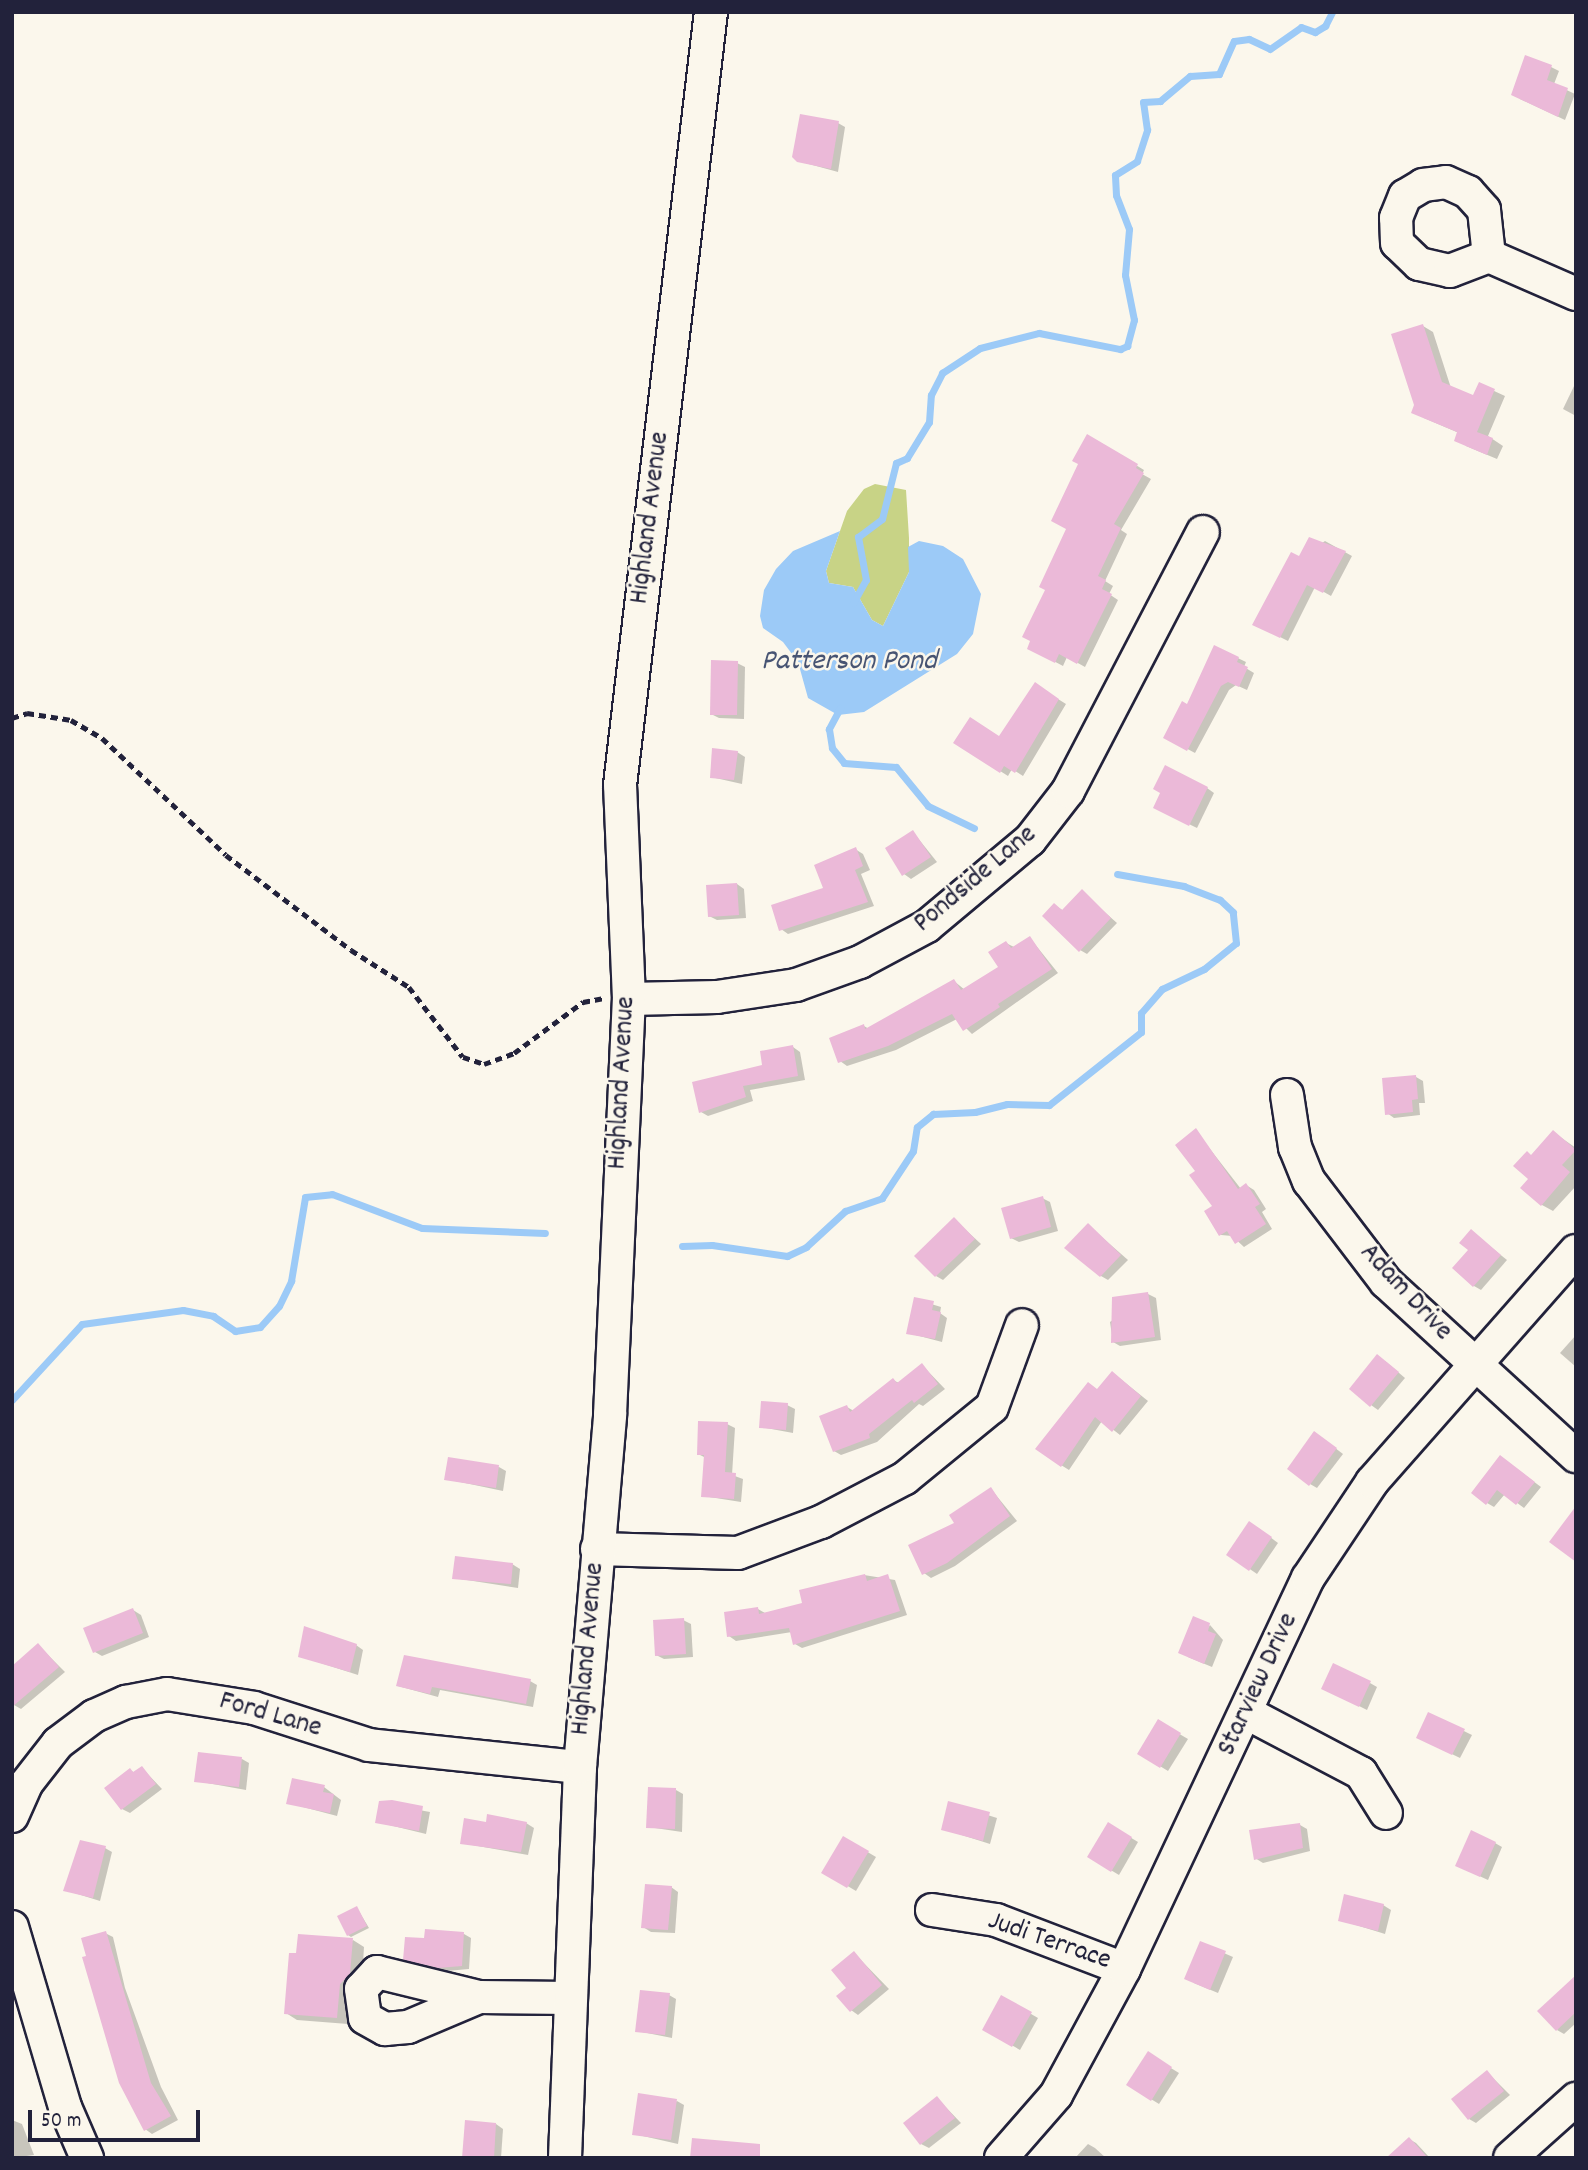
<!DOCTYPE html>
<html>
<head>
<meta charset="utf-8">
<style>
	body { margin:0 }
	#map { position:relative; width:1588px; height:2170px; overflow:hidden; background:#fbf7ec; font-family:Dekko,sans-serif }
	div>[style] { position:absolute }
	.green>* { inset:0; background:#c8d386 }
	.water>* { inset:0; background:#9ccaf7 }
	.shadow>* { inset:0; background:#0003 }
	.stream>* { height:7px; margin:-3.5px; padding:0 3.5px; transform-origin:3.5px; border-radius:3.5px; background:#9ccaf7 }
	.building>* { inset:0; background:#ebb9d8 }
	.path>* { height:4.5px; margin-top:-2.25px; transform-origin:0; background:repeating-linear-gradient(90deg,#22223b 0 7px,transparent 0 12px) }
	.roads { filter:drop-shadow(2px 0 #22223b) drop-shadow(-2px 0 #22223b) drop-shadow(0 2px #22223b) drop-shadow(0 -2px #22223b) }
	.minor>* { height:32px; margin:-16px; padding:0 16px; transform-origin:16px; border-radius:16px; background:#fbf7ec }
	span { translate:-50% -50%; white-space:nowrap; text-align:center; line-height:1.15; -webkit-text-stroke:5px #fbf7ec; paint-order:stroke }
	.street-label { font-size:28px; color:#22223b }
	.water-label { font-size:30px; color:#475473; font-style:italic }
	.frame { position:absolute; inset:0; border:14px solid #22223b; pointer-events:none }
	.scale { position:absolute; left:28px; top:2110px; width:172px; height:32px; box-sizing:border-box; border:4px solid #22223b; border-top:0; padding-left:9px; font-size:21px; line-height:24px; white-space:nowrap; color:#22223b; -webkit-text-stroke:5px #fbf7ec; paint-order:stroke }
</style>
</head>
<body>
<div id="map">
	<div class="green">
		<div style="clip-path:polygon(875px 484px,906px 490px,909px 538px,909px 572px,883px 626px,872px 620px,853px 587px,829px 583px,826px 571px,847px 511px,864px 489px)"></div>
	</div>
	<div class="water">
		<div style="clip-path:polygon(840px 531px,826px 571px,829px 583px,853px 587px,872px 620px,883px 626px,909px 572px,908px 547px,919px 541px,943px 546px,963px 559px,981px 594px,973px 634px,957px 654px,864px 712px,838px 715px,808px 698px,798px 662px,783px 642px,763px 628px,760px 616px,764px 590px,776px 569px,793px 551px)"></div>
	</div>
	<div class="shadow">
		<div style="clip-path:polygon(1551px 67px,1559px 71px,1554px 84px,1575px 94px,1565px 120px,1520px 99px)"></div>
		<div style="clip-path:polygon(838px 123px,845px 127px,838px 172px,798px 161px)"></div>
		<div style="clip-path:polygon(1423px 326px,1433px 332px,1451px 388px,1474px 397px,1479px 384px,1505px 396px,1488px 436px,1503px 446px,1497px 459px,1466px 446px,1459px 433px,1424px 418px)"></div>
		<div style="clip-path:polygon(1575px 384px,1576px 385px,1576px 416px,1563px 409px)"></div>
		<div style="clip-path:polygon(1088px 436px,1144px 470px,1142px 474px,1151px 479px,1121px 530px,1127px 534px,1105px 581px,1113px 586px,1109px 594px,1118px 600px,1085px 667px,1067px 657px,1063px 666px,1029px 648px,1068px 529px)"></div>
		<div style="clip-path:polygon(1325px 541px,1352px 556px,1331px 596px,1315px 587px,1288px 641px,1262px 628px,1300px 558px)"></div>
		<div style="clip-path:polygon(1215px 647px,1246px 662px,1244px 667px,1254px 673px,1247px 690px,1236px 685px,1229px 690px,1195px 753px,1165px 737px,1188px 707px)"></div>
		<div style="clip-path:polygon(737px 663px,745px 667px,744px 719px,719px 718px,711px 714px)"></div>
		<div style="clip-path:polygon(1042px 689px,1066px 704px,1023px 776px,1012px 769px,1008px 776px,956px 743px,999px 738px)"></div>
		<div style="clip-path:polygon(737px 752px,745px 757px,742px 784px,711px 777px)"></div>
		<div style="clip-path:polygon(1207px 788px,1214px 793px,1197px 828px,1162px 811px)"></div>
		<div style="clip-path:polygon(913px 832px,937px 862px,911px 879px,904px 874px)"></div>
		<div style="clip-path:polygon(855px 849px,863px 854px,870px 870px,861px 874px,874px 906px,788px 934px,781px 929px,826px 890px)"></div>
		<div style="clip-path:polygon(737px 884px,744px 889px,746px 918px,717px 920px,709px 916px)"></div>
		<div style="clip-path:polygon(1082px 892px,1117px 923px,1087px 954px,1080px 950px,1054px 905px,1064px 911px)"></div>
		<div style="clip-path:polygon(1030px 938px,1058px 973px,972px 1034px,957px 1019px,896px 1050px,847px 1066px,840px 1061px,864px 1026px,869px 1029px,954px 981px,965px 990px,1000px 967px,1006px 943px,1014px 947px)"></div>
		<div style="clip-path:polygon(793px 1047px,800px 1052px,805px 1080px,750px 1090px,753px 1101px,708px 1116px,701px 1112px)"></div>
		<div style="clip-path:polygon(1416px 1077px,1423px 1081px,1425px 1103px,1419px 1103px,1420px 1115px,1394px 1118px,1387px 1113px)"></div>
		<div style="clip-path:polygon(1196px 1131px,1241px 1189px,1246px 1185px,1254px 1190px,1266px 1209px,1262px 1212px,1272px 1229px,1244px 1247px,1232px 1236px,1221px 1235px,1215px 1206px,1197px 1171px)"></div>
		<div style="clip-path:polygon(1553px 1132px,1576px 1148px,1576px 1186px,1553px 1211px,1542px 1205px,1530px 1179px,1532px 1156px)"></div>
		<div style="clip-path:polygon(1042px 1198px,1050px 1202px,1058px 1231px,1019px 1242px,1011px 1238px)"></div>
		<div style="clip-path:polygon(954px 1219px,981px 1244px,943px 1280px,936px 1276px)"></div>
		<div style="clip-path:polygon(1088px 1225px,1128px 1260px,1108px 1280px,1101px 1276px)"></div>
		<div style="clip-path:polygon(1472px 1232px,1507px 1260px,1481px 1290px,1474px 1286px)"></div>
		<div style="clip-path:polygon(1148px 1294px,1156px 1298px,1161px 1340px,1120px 1346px,1113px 1342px,1110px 1322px)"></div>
		<div style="clip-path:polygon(915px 1299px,941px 1307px,940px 1313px,947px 1318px,942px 1342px,908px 1333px)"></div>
		<div style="clip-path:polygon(1576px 1335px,1576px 1367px,1560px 1353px)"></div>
		<div style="clip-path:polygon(1385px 1361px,1405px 1378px,1378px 1410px,1371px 1405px)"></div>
		<div style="clip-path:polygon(922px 1365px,945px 1389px,923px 1406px,919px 1404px,877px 1442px,841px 1455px,834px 1451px,847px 1407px,854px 1411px,893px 1380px,899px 1383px)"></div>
		<div style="clip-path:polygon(1113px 1373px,1148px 1401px,1120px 1435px,1102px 1421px,1069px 1470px,1061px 1465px,1098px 1391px)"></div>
		<div style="clip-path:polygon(787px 1405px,795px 1409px,793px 1433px,761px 1427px)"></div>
		<div style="clip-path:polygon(727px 1424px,735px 1428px,732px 1475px,743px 1479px,741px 1502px,703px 1496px,706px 1458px,698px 1454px)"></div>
		<div style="clip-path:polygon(1322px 1438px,1343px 1454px,1317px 1488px,1310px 1484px)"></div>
		<div style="clip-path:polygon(1501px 1457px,1541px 1487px,1524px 1508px,1505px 1494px,1494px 1507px,1487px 1503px)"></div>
		<div style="clip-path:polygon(499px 1467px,506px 1471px,503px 1491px,446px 1479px)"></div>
		<div style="clip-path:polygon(991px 1489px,1017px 1521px,955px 1566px,931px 1578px,924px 1573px,956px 1524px)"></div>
		<div style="clip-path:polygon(1257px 1527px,1278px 1543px,1257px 1574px,1228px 1554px)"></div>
		<div style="clip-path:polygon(512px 1564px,520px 1569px,518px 1588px,454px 1578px)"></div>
		<div style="clip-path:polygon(864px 1575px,895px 1580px,907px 1615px,802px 1648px,795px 1644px,792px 1632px,736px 1641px,729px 1636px,758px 1609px,765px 1613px,804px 1604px)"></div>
		<div style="clip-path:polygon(133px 1610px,141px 1615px,149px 1637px,102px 1656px,95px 1652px)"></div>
		<div style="clip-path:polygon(683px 1620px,691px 1624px,693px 1657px,664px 1659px,656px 1655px)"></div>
		<div style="clip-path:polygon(1210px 1625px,1223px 1640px,1212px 1667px,1188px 1657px)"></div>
		<div style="clip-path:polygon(356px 1645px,363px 1650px,358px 1675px,299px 1656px)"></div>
		<div style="clip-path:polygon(39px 1646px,65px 1672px,21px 1709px,14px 1705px)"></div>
		<div style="clip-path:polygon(530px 1681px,537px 1685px,533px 1707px,440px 1690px,438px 1697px,398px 1686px)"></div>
		<div style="clip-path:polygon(1370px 1683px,1377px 1687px,1367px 1710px,1331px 1692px)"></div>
		<div style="clip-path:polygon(1429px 1714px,1472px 1735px,1460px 1758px,1425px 1741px)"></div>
		<div style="clip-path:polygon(1159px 1722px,1188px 1739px,1168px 1771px,1140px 1754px)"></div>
		<div style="clip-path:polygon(242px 1759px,249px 1763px,246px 1790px,196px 1781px)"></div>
		<div style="clip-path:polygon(142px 1768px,162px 1789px,130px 1813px,122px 1809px,130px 1770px,135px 1773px)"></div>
		<div style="clip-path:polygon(324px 1787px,341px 1800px,337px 1816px,288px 1803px)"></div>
		<div style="clip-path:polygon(676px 1790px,683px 1794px,682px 1832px,648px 1827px)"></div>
		<div style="clip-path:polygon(381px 1803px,430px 1812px,426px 1834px,377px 1822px)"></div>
		<div style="clip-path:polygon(949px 1803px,997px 1818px,990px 1844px,943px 1829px)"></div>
		<div style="clip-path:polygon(526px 1823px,534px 1828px,528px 1855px,461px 1843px,487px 1824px)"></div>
		<div style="clip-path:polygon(1108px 1824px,1138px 1842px,1119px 1875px,1089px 1857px)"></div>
		<div style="clip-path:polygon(1300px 1825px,1307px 1829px,1310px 1851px,1263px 1863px,1255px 1858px)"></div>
		<div style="clip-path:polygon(844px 1838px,876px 1857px,856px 1891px,824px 1872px)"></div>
		<div style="clip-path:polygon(1495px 1843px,1502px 1847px,1488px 1880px,1464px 1869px)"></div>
		<div style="clip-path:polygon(105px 1848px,112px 1852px,100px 1901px,65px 1890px)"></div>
		<div style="clip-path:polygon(671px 1887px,678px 1892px,675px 1933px,651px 1932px,643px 1927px)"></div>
		<div style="clip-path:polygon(1383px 1905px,1391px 1910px,1385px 1934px,1340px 1920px)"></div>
		<div style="clip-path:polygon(357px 1908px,369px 1928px,351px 1937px,348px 1935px)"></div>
		<div style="clip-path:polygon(105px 1933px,113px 1937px,125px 1988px,161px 2087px,178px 2120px,152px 2134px,145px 2129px,88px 1957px)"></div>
		<div style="clip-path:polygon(464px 1934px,471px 1938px,469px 1969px,447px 1971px,405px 1959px,426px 1940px)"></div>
		<div style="clip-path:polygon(353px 1940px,364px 1947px,362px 1980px,351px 1990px,348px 2024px,297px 2020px,286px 2013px)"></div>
		<div style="clip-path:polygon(1201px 1943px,1233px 1957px,1218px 1993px,1194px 1983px)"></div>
		<div style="clip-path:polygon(854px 1953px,889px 1989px,858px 2015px,851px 2010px,848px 1988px)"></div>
		<div style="clip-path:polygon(1576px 1988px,1576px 2023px,1564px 2034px,1557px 2030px)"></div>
		<div style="clip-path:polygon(669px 1995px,676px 1999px,672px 2038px,637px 2031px)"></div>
		<div style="clip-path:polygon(1002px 1997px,1038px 2018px,1020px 2050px,984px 2029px)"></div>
		<div style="clip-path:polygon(1148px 2054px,1179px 2073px,1159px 2104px,1128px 2085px)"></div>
		<div style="clip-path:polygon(1487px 2072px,1510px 2095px,1476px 2123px,1469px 2119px)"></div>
		<div style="clip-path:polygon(937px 2098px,961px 2123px,929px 2148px,921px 2144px)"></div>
		<div style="clip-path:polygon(677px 2101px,684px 2105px,678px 2144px,634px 2134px)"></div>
		<div style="clip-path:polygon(12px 2120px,22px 2124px,34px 2155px,12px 2158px)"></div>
		<div style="clip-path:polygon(496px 2124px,503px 2129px,501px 2158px,464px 2158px)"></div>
		<div style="clip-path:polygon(1409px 2139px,1416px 2143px,1430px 2158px,1388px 2158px)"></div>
		<div style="clip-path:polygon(1088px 2144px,1095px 2148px,1106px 2158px,1075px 2158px)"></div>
	</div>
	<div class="stream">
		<div style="left:853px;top:603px;width:26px;rotate:-61deg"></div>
		<div style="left:866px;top:580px;width:44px;rotate:-100.5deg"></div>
		<div style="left:858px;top:537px;width:30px;rotate:-37deg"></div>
		<div style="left:882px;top:519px;width:58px;rotate:-76deg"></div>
		<div style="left:896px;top:463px;width:12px;rotate:-24deg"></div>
		<div style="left:907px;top:458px;width:42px;rotate:-58.6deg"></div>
		<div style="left:929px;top:422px;width:27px;rotate:-86deg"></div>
		<div style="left:931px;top:395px;width:25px;rotate:-63deg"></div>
		<div style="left:942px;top:373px;width:45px;rotate:-33.3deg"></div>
		<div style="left:980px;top:348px;width:61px;rotate:-14.3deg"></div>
		<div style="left:1039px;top:333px;width:83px;rotate:11.2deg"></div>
		<div style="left:1120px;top:349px;width:8px;rotate:-23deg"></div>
		<div style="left:1127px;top:346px;width:27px;rotate:-75deg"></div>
		<div style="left:1134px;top:320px;width:46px;rotate:-101.3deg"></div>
		<div style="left:1125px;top:275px;width:46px;rotate:-85deg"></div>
		<div style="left:1129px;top:229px;width:36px;rotate:-111deg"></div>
		<div style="left:1116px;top:195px;width:20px;rotate:-93deg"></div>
		<div style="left:1115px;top:175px;width:26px;rotate:-32deg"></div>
		<div style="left:1137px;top:161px;width:33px;rotate:-72deg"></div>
		<div style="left:1147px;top:130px;width:28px;rotate:-98deg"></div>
		<div style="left:1143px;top:102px;width:17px;rotate:-3deg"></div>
		<div style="left:1160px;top:101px;width:39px;rotate:-40deg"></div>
		<div style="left:1190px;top:76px;width:29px;rotate:-4deg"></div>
		<div style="left:1219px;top:74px;width:36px;rotate:-66deg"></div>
		<div style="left:1234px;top:41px;width:15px;rotate:-8deg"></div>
		<div style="left:1249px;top:39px;width:23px;rotate:25deg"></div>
		<div style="left:1270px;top:49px;width:38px;rotate:-35deg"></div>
		<div style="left:1301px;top:27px;width:15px;rotate:20deg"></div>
		<div style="left:1315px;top:32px;width:12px;rotate:-31deg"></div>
		<div style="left:1325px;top:26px;width:16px;rotate:-63deg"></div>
		<div style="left:840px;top:708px;width:24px;rotate:118deg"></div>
		<div style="left:829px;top:729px;width:19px;rotate:81deg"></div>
		<div style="left:832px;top:748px;width:19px;rotate:51deg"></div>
		<div style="left:844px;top:763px;width:52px;rotate:4.4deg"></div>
		<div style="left:896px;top:767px;width:50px;rotate:50.6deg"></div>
		<div style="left:928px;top:806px;width:51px;rotate:25.6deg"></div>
		<div style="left:682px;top:1246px;width:30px;rotate:-2deg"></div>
		<div style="left:712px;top:1245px;width:76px;rotate:8.3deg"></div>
		<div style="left:787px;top:1256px;width:21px;rotate:-25deg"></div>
		<div style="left:806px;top:1247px;width:53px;rotate:-42.7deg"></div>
		<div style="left:845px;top:1211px;width:39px;rotate:-19deg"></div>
		<div style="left:882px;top:1198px;width:56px;rotate:-56.6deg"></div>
		<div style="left:913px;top:1151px;width:24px;rotate:-81deg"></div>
		<div style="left:917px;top:1127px;width:21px;rotate:-39deg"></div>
		<div style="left:933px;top:1114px;width:42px;rotate:-2.7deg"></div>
		<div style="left:975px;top:1112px;width:33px;rotate:-14deg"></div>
		<div style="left:1007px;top:1104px;width:42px;rotate:1.4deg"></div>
		<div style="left:1049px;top:1105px;width:117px;rotate:-38.4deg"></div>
		<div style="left:1141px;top:1032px;width:19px;rotate:-90deg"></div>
		<div style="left:1141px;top:1013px;width:32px;rotate:-49deg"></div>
		<div style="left:1162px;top:989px;width:47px;rotate:-25.5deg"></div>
		<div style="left:1204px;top:969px;width:41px;rotate:-39.1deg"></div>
		<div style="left:1236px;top:943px;width:31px;rotate:-96deg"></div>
		<div style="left:1233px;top:912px;width:18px;rotate:-137deg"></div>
		<div style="left:1220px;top:900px;width:39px;rotate:-159deg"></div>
		<div style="left:1184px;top:886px;width:68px;rotate:-169.8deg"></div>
		<div style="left:12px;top:1400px;width:103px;rotate:-47.4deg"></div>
		<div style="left:82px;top:1324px;width:102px;rotate:-7.9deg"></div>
		<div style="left:183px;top:1310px;width:31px;rotate:11deg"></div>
		<div style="left:213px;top:1316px;width:27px;rotate:34deg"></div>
		<div style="left:235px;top:1331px;width:25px;rotate:-9deg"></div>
		<div style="left:260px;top:1327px;width:28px;rotate:-48deg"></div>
		<div style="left:279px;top:1306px;width:28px;rotate:-64deg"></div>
		<div style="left:291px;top:1281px;width:85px;rotate:-80.5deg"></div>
		<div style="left:305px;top:1197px;width:27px;rotate:-6deg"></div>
		<div style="left:332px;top:1194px;width:96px;rotate:20.7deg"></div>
		<div style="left:422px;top:1228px;width:123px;rotate:2.3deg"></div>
	</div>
	<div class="building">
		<div style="clip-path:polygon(1525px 55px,1552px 65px,1547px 80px,1568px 88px,1558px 117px,1511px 95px)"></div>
		<div style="clip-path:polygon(800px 114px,839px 121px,831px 169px,797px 162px,792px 157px)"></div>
		<div style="clip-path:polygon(1423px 324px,1442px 382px,1473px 395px,1479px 382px,1495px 389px,1477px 432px,1493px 438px,1487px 455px,1454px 441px,1457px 432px,1411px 413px,1414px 405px,1391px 334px)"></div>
		<div style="clip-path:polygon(1087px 434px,1138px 464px,1136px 468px,1144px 473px,1114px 524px,1121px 528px,1098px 576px,1106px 580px,1102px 589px,1112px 594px,1077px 664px,1059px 654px,1055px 663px,1027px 649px,1030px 641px,1022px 637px,1045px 590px,1039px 587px,1066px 529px,1051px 521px,1078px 464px,1072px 461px)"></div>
		<div style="clip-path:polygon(1309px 537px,1346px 551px,1323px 593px,1307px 585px,1280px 638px,1252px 625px,1291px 552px,1299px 556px)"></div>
		<div style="clip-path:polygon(1214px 645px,1239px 657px,1237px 662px,1248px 667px,1239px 687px,1228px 682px,1221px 686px,1187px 751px,1163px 738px,1182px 701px,1187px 704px)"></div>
		<div style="clip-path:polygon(711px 660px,738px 661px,737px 715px,710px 715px)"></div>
		<div style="clip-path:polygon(1035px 682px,1059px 699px,1015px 773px,1004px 766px,1000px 773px,953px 743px,970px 717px,999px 736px)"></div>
		<div style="clip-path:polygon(712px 748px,738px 751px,734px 780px,710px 778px)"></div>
		<div style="clip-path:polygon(1165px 765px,1208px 787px,1189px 826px,1153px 808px,1160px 793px,1153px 789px)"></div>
		<div style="clip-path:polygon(913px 830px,931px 857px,902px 876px,885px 848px)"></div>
		<div style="clip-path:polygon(856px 847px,863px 866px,855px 870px,868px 902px,779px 931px,771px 905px,823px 888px,814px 865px)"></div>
		<div style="clip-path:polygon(737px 883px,739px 915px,708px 917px,706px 885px)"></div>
		<div style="clip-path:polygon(1082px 889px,1111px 918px,1079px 952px,1042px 916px,1054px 903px,1062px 910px)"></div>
		<div style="clip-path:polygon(1030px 936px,1052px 969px,998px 1004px,1000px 1007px,963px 1031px,952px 1014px,888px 1046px,838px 1063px,829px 1038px,864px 1024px,865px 1029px,954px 979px,961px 990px,998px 967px,988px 952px,1006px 941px,1011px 948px)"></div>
		<div style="clip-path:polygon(793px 1045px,798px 1076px,743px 1086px,746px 1097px,699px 1113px,692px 1082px,762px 1065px,760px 1051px)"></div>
		<div style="clip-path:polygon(1416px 1075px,1418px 1099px,1412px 1100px,1413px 1112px,1385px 1115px,1382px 1078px)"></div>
		<div style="clip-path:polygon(1196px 1128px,1238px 1189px,1246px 1183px,1260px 1204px,1255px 1207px,1266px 1224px,1235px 1244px,1227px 1231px,1219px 1236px,1204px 1211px,1212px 1206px,1189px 1175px,1195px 1171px,1175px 1145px)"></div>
		<div style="clip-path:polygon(1553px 1130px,1576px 1150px,1562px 1165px,1570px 1172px,1541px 1206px,1520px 1188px,1528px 1179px,1513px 1166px,1527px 1151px,1531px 1155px)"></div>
		<div style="clip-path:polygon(1043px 1196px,1051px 1227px,1010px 1239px,1001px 1208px)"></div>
		<div style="clip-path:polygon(954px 1217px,975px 1239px,935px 1277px,914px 1256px)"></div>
		<div style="clip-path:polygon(1088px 1223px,1121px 1255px,1100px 1277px,1064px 1248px)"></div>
		<div style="clip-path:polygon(1471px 1229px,1501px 1255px,1473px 1287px,1452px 1268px,1468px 1250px,1459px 1243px)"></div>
		<div style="clip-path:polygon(1148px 1292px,1155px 1337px,1111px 1343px,1112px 1297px)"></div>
		<div style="clip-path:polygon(914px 1297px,934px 1301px,932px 1310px,941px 1312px,935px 1339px,906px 1334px)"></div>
		<div style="clip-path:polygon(1377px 1354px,1399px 1372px,1370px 1407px,1349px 1389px)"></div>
		<div style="clip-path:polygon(922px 1363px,938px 1384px,914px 1403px,912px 1400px,869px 1434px,870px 1438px,833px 1452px,819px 1416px,847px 1405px,850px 1412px,893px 1378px,897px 1383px)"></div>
		<div style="clip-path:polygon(1112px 1371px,1141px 1396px,1112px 1432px,1095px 1417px,1061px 1467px,1035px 1449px,1088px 1382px,1097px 1389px)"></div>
		<div style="clip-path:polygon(761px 1401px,788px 1403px,786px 1430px,759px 1428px)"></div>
		<div style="clip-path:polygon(698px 1421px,728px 1422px,725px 1472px,736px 1473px,734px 1499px,701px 1497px,704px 1455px,697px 1455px)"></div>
		<div style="clip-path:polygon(1314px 1431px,1337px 1448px,1309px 1486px,1287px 1469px)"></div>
		<div style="clip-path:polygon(1500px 1455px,1535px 1482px,1516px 1505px,1497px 1490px,1486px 1505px,1471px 1493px)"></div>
		<div style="clip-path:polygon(448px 1457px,499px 1465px,496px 1488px,444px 1480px)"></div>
		<div style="clip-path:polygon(991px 1487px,1010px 1516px,947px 1563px,922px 1575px,908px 1545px,954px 1523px,949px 1515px)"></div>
		<div style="clip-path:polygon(1576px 1506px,1576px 1562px,1549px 1542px)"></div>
		<div style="clip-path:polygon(1249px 1521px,1272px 1537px,1249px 1571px,1226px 1555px)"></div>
		<div style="clip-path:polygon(455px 1556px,513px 1563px,511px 1584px,452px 1579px)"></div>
		<div style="clip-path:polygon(865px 1574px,867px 1581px,888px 1574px,900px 1611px,793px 1645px,789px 1628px,727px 1637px,724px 1612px,758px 1607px,759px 1614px,802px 1603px,799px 1590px)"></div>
		<div style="clip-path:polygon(133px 1608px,143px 1633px,93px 1653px,83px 1628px)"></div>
		<div style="clip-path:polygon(1193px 1616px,1210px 1623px,1208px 1631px,1216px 1634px,1204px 1664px,1178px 1653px)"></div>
		<div style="clip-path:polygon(684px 1618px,686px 1654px,655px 1656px,653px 1620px)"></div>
		<div style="clip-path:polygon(304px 1626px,357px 1644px,350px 1672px,298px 1657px)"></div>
		<div style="clip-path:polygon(38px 1643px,59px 1667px,12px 1707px,12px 1666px)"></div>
		<div style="clip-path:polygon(404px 1655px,531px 1679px,526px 1704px,432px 1687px,430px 1694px,396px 1686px)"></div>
		<div style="clip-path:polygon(1333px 1663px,1371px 1681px,1359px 1707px,1321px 1689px)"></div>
		<div style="clip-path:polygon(1428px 1712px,1465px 1729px,1452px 1755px,1416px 1738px)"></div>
		<div style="clip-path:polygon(1158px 1719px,1181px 1733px,1160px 1768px,1137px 1754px)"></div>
		<div style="clip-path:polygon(198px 1752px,242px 1757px,239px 1787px,194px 1782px)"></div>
		<div style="clip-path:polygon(142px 1766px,156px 1784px,121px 1810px,104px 1788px,130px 1768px,133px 1772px)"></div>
		<div style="clip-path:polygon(292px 1778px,325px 1785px,323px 1792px,334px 1794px,330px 1813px,286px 1804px)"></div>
		<div style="clip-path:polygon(648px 1787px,676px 1788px,675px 1829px,646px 1828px)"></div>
		<div style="clip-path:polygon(392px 1800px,423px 1806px,419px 1831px,375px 1823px,379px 1801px)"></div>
		<div style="clip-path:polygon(948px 1801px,990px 1812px,983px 1841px,941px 1830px)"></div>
		<div style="clip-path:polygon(487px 1814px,527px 1822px,521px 1852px,460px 1844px,464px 1818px,486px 1822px)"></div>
		<div style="clip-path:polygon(1108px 1822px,1132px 1837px,1111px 1872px,1087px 1857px)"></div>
		<div style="clip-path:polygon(1300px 1823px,1303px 1848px,1254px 1860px,1249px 1830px)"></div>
		<div style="clip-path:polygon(1471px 1830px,1496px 1842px,1480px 1877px,1455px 1866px)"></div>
		<div style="clip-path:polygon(843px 1836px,869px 1851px,847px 1888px,821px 1873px)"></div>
		<div style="clip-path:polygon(80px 1840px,106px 1846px,93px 1898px,63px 1891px)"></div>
		<div style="clip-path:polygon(645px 1884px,672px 1886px,668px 1930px,641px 1928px)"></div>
		<div style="clip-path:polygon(1344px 1894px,1384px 1904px,1378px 1931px,1338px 1921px)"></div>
		<div style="clip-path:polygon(357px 1906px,367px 1926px,347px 1936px,337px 1916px)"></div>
		<div style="clip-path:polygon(425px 1929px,464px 1932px,462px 1966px,438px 1968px,403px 1960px,405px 1937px,424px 1938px)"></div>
		<div style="clip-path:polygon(106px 1931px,151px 2083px,171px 2116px,144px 2131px,119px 2083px,82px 1957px,86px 1956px,81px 1938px)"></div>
		<div style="clip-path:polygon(298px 1934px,353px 1938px,350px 1974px,340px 1984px,337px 2018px,284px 2014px,289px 1953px,296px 1953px)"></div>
		<div style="clip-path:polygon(1200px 1941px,1226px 1951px,1210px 1990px,1184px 1979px)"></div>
		<div style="clip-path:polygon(854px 1951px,882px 1985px,850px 2012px,836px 1996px,846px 1988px,831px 1970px)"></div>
		<div style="clip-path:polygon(1576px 1975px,1576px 2012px,1556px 2031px,1537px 2011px)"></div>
		<div style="clip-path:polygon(640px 1990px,670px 1993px,665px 2035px,635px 2032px)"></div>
		<div style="clip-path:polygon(1001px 1995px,1032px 2012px,1012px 2047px,982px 2030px)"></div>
		<div style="clip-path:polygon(1148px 2051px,1172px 2067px,1151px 2101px,1126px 2085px)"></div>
		<div style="clip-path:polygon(1487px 2070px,1504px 2091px,1468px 2120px,1451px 2099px)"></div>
		<div style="clip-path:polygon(638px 2093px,677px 2099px,671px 2140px,632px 2135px)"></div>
		<div style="clip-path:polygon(937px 2096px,955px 2118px,920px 2145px,903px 2123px)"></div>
		<div style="clip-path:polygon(465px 2120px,496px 2123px,494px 2158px,462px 2158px)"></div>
		<div style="clip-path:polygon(1409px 2137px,1428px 2158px,1386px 2158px)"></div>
		<div style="clip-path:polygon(692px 2138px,760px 2144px,760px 2158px,690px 2158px)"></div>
	</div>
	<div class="path">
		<div style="left:12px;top:718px;width:16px;rotate:-18deg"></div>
		<div style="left:27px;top:713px;width:45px;rotate:9deg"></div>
		<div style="left:71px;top:720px;width:36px;rotate:30deg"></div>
		<div style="left:102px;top:738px;width:170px;rotate:43.3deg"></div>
		<div style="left:226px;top:855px;width:157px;rotate:37.2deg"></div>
		<div style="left:351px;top:950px;width:69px;rotate:32.5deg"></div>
		<div style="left:409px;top:987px;width:88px;rotate:52.4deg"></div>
		<div style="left:463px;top:1057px;width:22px;rotate:18deg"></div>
		<div style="left:484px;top:1064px;width:32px;rotate:-20deg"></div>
		<div style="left:514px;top:1053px;width:86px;rotate:-36.5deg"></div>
		<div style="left:583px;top:1002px;width:20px;rotate:-11deg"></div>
	</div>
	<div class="roads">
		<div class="minor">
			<div style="left:1446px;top:182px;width:24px;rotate:24deg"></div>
			<div style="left:1468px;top:192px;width:24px;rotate:48deg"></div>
			<div style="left:1484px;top:210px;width:46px;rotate:83.8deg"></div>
			<div style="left:1489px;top:256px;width:42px;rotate:159deg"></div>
			<div style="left:1450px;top:271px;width:32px;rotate:-167deg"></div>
			<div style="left:1419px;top:264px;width:30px;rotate:-136deg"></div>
			<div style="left:1397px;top:243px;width:25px;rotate:-92deg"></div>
			<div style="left:1396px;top:218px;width:24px;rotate:-68deg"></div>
			<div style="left:1405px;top:196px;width:21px;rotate:-31deg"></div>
			<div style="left:1423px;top:185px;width:23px;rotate:-7deg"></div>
			<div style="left:1489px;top:256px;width:95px;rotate:23.6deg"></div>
			<div style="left:629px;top:999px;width:88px;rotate:-1.3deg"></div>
			<div style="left:717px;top:997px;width:80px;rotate:-8.6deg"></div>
			<div style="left:796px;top:985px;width:68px;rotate:-19.8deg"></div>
			<div style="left:860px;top:962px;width:76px;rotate:-28.2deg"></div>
			<div style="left:927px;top:926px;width:134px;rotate:-39.9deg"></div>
			<div style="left:1030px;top:840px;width:62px;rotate:-52.2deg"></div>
			<div style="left:1068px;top:791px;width:292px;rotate:-62.5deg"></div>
			<div style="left:1287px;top:1095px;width:53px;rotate:81.3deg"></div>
			<div style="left:1295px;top:1147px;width:37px;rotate:68deg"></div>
			<div style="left:1309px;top:1181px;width:127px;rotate:52.7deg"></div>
			<div style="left:1386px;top:1282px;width:258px;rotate:42.5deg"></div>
			<div style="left:597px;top:1549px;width:141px;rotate:1.6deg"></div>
			<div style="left:738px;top:1553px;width:89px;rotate:-20.5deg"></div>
			<div style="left:821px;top:1522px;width:95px;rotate:-27.6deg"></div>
			<div style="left:905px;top:1478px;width:112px;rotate:-39.2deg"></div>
			<div style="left:992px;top:1407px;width:87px;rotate:-69.9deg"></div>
			<div style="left:1247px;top:1713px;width:129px;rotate:27.8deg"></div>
			<div style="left:1361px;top:1773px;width:47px;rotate:58deg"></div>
			<div style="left:12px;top:1816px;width:35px;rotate:-66deg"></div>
			<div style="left:26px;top:1784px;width:52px;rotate:-52deg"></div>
			<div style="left:58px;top:1743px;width:45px;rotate:-36.9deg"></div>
			<div style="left:94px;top:1716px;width:35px;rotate:-24deg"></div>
			<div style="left:126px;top:1702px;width:42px;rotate:-11deg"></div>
			<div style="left:167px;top:1694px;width:88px;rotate:9.1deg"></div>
			<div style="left:254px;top:1708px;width:121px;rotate:17.8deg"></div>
			<div style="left:369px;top:1745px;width:212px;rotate:6deg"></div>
			<div style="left:932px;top:1910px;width:65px;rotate:8.9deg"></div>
			<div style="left:996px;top:1920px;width:137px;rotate:20.9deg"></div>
			<div style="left:12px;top:1927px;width:188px;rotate:73.6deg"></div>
			<div style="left:65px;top:2107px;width:56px;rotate:66.7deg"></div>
			<div style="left:479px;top:1997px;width:105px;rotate:-166.2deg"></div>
			<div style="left:377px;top:1972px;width:23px;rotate:133deg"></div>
			<div style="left:361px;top:1989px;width:29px;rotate:82deg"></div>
			<div style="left:365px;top:2018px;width:23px;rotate:29deg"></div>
			<div style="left:385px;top:2029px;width:23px;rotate:-5deg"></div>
			<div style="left:408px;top:2027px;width:77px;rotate:-22.9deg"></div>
			<div style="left:479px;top:1997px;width:92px;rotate:0.6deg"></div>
			<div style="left:565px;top:2158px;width:391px;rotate:-87.8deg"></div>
			<div style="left:580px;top:1767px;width:353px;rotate:-85.1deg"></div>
			<div style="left:610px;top:1415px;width:416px;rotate:-87.4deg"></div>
			<div style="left:629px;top:999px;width:214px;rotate:-92.4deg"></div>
			<div style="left:620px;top:785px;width:778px;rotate:-83.29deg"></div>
			<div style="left:1001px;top:2158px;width:84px;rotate:-48.9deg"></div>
			<div style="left:1056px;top:2095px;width:143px;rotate:-61.6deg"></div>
			<div style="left:1124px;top:1969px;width:432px;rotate:-64.8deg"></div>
			<div style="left:1308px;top:1578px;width:115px;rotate:-56.3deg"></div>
			<div style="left:1372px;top:1482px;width:308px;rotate:-48.6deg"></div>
			<div style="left:1510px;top:2158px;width:89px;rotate:-41.8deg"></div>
		</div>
	</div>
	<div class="street-label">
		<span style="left:651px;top:518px;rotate:-83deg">Highland Avenue</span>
		<span style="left:976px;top:880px;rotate:-40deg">Pondside Lane</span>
		<span style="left:623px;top:1083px;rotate:-87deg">Highland Avenue</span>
		<span style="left:1405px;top:1293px;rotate:47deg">Adam Drive</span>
		<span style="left:589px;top:1649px;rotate:-85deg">Highland Avenue</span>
		<span style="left:1259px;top:1685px;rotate:-65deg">Starview Drive</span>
		<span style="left:270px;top:1716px;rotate:16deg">Ford Lane</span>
		<span style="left:1049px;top:1942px;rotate:19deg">Judi Terrace</span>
	</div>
	<div class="water-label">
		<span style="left:849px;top:663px">Patterson Pond</span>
	</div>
	<div class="frame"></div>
	<div class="scale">50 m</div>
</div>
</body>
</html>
